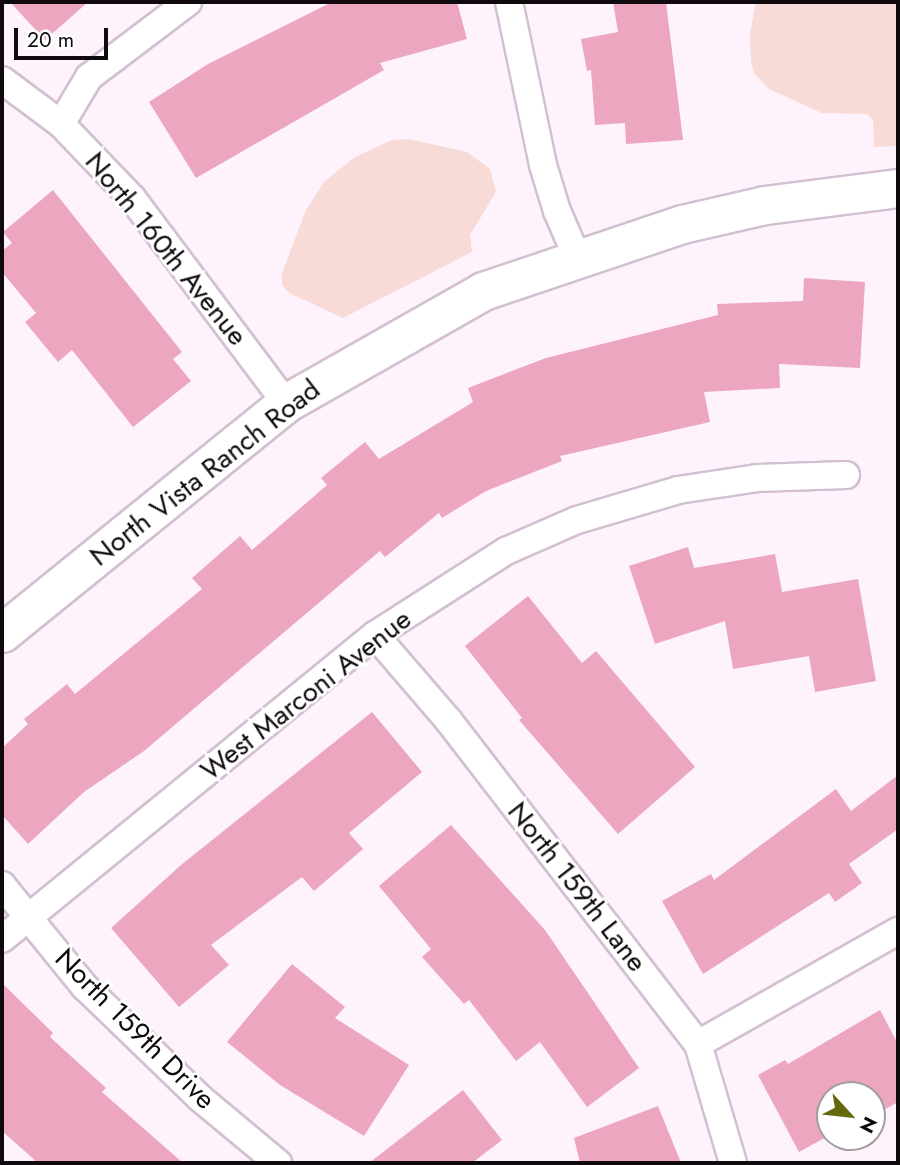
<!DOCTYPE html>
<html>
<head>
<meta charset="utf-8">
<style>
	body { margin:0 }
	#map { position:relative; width:900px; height:1165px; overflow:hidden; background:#fef3fd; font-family:Jost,sans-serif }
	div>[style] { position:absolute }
	.green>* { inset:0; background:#f8dad6 }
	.building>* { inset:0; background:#eca6bf }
	.roads { filter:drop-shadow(2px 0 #d2c0d2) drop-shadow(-2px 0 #d2c0d2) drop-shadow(0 2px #d2c0d2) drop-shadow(0 -2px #d2c0d2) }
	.street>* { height:26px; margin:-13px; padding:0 13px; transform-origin:13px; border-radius:13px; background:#fff }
	.secondary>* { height:37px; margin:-18.5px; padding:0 18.5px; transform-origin:18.5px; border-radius:18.5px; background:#fff }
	span { translate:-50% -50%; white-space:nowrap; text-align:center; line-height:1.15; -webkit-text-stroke:5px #fff; paint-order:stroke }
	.street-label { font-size:28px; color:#100a0f }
	.frame { position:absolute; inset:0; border:4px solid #100a0f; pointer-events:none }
	.north { position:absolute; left:816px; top:1081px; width:70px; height:70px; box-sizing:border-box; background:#fff; border:2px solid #9f9d9f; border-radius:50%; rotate:117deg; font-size:19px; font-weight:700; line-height:28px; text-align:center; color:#100a0f }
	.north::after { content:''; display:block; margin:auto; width:24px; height:32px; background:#646a0b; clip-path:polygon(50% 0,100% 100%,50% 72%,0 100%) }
	.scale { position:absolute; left:14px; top:28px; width:94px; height:32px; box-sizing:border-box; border:4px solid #100a0f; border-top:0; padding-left:9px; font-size:21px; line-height:24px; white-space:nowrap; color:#100a0f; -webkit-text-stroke:5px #fff; paint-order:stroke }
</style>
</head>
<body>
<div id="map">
	<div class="green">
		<div style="clip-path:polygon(756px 2px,898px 2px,898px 146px,874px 147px,873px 120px,867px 114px,822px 113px,769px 89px,754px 73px,751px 62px,750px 34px)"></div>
		<div style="clip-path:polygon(408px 139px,467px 152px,490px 169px,496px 192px,470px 235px,472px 252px,343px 318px,289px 293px,282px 285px,282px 273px,306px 210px,324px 182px,355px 157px,392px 140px)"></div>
	</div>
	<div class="building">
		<div style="clip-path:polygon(10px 2px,88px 2px,45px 40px)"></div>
		<div style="clip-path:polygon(332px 2px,457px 2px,467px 39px,380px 63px,384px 70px,196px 178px,149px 102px,208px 64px)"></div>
		<div style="clip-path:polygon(613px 2px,666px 2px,683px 140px,626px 144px,625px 123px,595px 125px,591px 70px,587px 71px,581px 39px,618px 32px)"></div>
		<div style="clip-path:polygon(53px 190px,182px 352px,173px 359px,191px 381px,133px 427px,72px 350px,58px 362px,25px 322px,36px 313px,2px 272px,2px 251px,12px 243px,3px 232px)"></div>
		<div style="clip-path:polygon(804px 278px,865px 282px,860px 368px,779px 364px,780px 388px,704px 392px,710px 422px,560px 456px,562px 461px,486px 491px,442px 518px,439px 513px,385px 557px,380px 551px,144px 751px,84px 792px,28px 844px,2px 815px,2px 748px,28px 724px,24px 719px,67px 684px,75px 694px,202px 589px,192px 578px,240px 536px,252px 550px,327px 485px,321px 478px,365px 442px,379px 459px,473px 402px,468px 388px,546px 358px,718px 315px,717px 304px,803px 301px)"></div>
		<div style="clip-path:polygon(688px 547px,694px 568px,775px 554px,782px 592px,858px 579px,876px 681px,815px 692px,809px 656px,733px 669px,725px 621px,655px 644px,629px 566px)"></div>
		<div style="clip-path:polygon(528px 596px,582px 663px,596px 651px,695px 767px,618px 834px,519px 720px,522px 718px,465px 646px)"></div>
		<div style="clip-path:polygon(372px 712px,422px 772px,349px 833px,363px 849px,314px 891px,302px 877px,211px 945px,229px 965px,179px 1007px,111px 928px,181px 865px)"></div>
		<div style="clip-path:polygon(898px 775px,898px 829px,849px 864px,862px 883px,835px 902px,829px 893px,703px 974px,662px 901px,711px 874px,714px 880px,836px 789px,851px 811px)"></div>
		<div style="clip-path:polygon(451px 825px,545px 930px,639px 1068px,587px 1107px,540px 1042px,516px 1061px,469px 1000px,464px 1004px,422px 957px,431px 949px,379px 886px)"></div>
		<div style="clip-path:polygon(292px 964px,345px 1007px,335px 1018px,409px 1065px,364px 1136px,280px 1085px,227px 1042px)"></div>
		<div style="clip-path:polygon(2px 983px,53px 1033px,50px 1037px,106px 1088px,102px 1092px,183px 1163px,38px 1163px,2px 1131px)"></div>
		<div style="clip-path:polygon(880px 1010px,898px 1044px,898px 1102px,872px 1117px,872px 1095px,830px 1095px,830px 1135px,799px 1152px,758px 1075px,785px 1060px,788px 1064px)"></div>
		<div style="clip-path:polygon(463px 1090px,502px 1140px,472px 1163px,369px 1163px)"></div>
		<div style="clip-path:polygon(658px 1106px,681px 1163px,580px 1163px,574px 1138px)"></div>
	</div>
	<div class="roads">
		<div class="street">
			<div style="left:509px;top:2px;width:167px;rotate:78.2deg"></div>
			<div style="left:543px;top:165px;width:48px;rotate:73.1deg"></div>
			<div style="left:557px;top:211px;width:50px;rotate:66.5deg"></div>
			<div style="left:2px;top:80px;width:74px;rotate:36.7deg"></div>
			<div style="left:61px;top:124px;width:103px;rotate:46.2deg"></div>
			<div style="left:132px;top:198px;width:256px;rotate:53.1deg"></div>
			<div style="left:61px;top:124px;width:55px;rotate:-59.2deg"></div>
			<div style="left:89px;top:77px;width:124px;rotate:-37.1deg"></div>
			<div style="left:375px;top:635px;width:113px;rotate:49.3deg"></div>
			<div style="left:449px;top:721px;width:408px;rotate:52.4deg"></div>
			<div style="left:698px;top:1044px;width:124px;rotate:73.6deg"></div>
			<div style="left:2px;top:885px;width:132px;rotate:50.9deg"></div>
			<div style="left:85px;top:987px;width:160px;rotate:44deg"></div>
			<div style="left:200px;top:1098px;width:102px;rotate:39.8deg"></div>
			<div style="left:2px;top:939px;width:481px;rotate:-39.2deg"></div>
			<div style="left:375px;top:635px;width:156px;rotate:-32.7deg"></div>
			<div style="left:506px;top:551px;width:77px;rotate:-23.6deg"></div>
			<div style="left:577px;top:520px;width:105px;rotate:-16.5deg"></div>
			<div style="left:678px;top:490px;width:80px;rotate:-8.6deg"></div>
			<div style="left:757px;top:478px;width:89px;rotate:-1.9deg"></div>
			<div style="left:698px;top:1044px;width:230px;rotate:-29.5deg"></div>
		</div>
		<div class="secondary">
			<div style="left:2px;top:633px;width:365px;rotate:-39deg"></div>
			<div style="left:286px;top:403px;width:227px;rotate:-29.6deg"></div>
			<div style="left:483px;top:291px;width:210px;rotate:-18.6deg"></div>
			<div style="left:682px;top:224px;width:85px;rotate:-12.9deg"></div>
			<div style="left:765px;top:205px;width:134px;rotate:-7.3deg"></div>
		</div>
	</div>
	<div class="street-label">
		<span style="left:166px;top:249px;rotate:51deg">North 160th Avenue</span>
		<span style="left:205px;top:473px;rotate:-38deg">North Vista Ranch Road</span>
		<span style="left:306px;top:695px;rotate:-38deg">West Marconi Avenue</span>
		<span style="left:577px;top:887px;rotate:52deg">North 159th Lane</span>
		<span style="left:135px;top:1029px;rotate:45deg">North 159th Drive</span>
	</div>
	<div class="frame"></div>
	<div class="north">N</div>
	<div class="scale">20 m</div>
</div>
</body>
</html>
